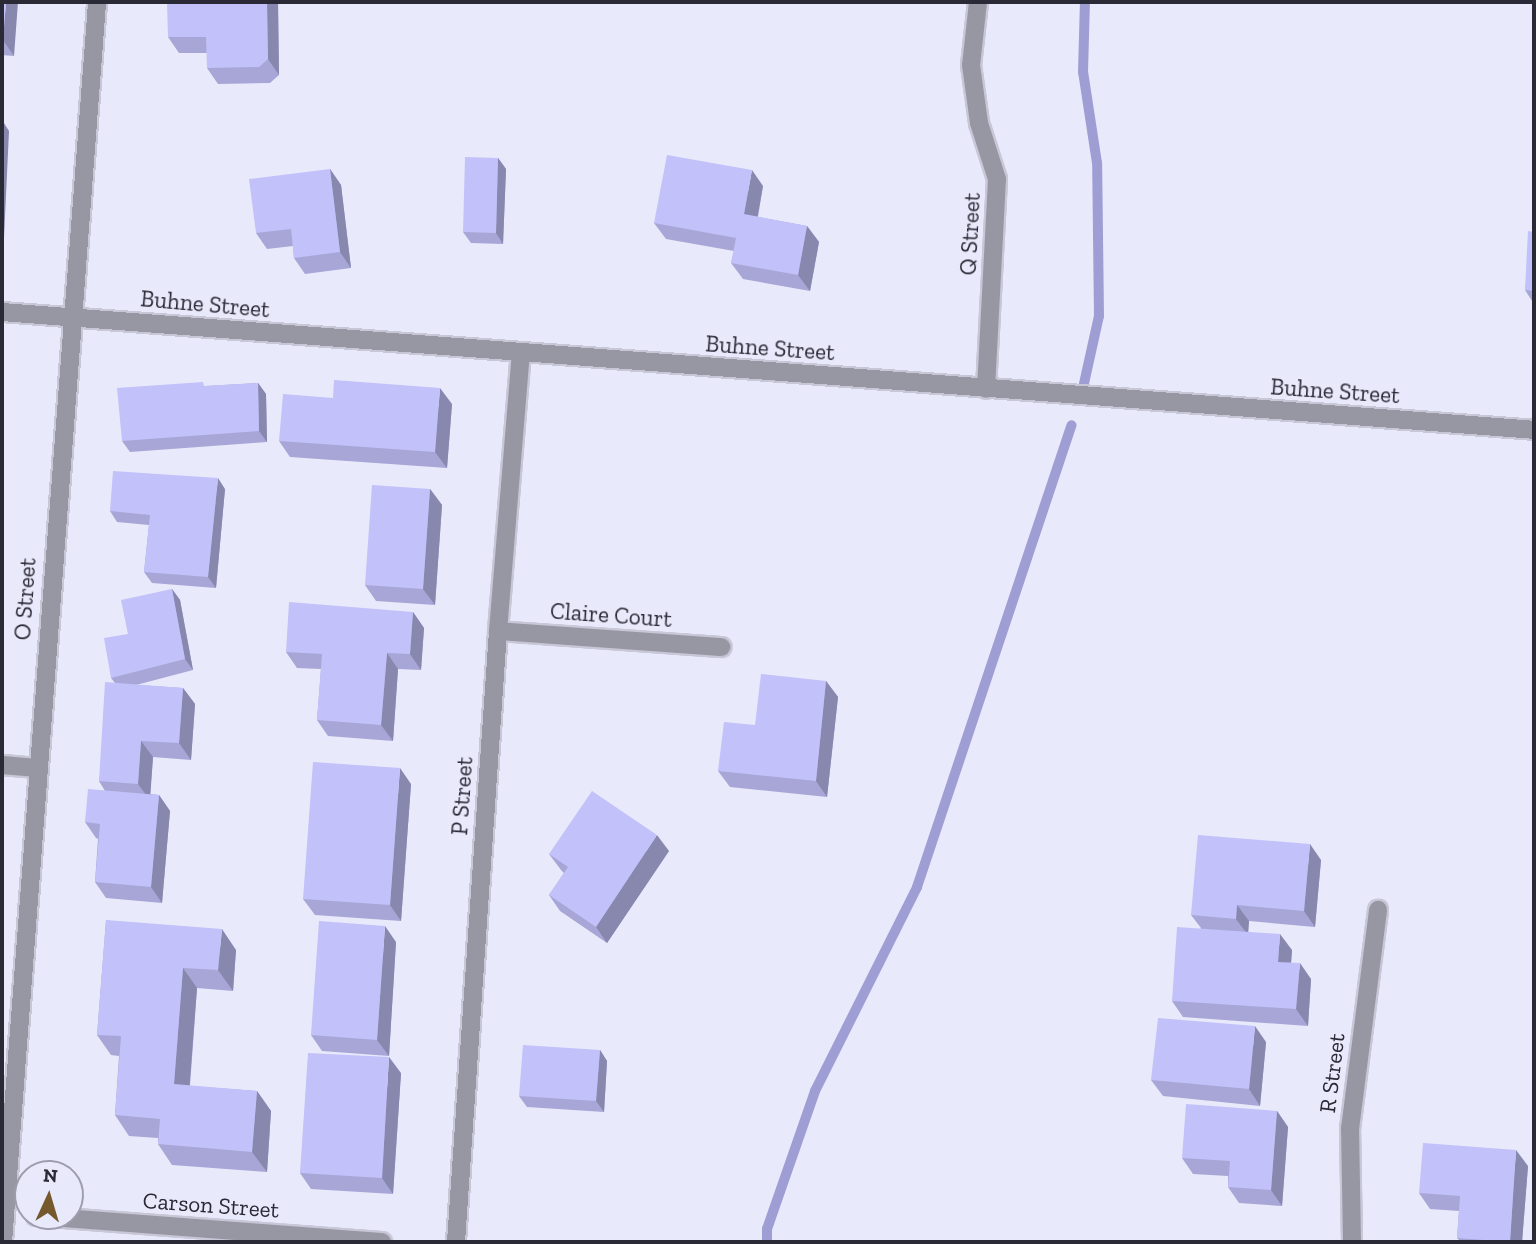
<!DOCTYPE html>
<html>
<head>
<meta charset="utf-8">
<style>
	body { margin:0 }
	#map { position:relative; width:1536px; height:1244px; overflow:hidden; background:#e9e9fc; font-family:"Zilla Slab",serif }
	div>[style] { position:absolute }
	.stream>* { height:10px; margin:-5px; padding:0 5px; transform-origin:5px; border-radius:5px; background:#9f9ed4 }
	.roads { filter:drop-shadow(2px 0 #c7c7d8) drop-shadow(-2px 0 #c7c7d8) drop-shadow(0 2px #c7c7d8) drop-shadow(0 -2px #c7c7d8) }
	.minor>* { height:18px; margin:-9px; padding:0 9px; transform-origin:9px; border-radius:9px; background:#9797a4 }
	.tertiary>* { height:18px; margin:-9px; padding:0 9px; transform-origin:9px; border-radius:9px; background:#9797a4 }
	.wall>* { inset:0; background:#a7a6d6 }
	.shaded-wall>* { inset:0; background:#8887ae }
	.building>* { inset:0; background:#c2c1f9 }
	span { translate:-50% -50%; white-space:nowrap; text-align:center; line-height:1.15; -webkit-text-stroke:5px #e9e9fc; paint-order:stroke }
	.street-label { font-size:23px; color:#2a2a36 }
	.frame { position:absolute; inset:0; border:4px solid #2a2a36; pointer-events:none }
	.north { position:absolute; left:14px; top:1160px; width:70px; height:70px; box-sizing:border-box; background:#e9e9fc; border:2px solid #9d9dad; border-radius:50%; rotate:4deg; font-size:19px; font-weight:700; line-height:28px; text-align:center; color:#2a2a36 }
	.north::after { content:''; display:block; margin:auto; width:24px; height:32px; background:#75582c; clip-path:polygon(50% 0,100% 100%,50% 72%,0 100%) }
</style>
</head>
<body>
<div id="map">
	<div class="stream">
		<div style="left:1083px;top:388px;width:74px;rotate:-77.5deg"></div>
		<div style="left:1099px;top:316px;width:153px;rotate:-90.7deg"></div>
		<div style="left:1097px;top:163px;width:92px;rotate:-98.7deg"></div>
		<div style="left:1083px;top:72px;width:70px;rotate:-88.4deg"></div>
		<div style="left:767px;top:1242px;width:13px;rotate:-90deg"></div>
		<div style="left:767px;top:1229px;width:146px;rotate:-70.8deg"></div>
		<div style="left:815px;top:1091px;width:228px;rotate:-63.4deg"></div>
		<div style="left:917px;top:887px;width:487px;rotate:-71.5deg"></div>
	</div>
	<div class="roads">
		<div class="minor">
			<div style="left:978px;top:2px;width:63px;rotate:96.3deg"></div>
			<div style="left:971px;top:65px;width:59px;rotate:82.1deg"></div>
			<div style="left:979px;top:123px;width:59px;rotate:72.2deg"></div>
			<div style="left:997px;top:179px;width:210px;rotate:93deg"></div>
			<div style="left:498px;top:631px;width:224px;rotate:4.1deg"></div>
			<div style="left:2px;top:765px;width:35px;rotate:5deg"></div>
			<div style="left:36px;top:1216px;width:347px;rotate:4.3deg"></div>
			<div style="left:3px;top:1242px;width:1244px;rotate:-85.66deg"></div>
			<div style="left:1352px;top:1242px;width:113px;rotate:-91deg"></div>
			<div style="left:1350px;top:1129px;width:221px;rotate:-82.7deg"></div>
		</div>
		<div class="tertiary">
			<div style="left:2px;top:312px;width:1537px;rotate:4.4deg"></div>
			<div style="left:456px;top:1242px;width:612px;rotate:-86.07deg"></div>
			<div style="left:498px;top:631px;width:278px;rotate:-85.3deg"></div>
		</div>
	</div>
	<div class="wall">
		<div style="clip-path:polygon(2px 2px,14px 56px,2px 55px)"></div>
		<div style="clip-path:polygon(278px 2px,279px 75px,270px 83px,218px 84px,207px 68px,207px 53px,179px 53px,168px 37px)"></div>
		<div style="clip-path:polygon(498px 158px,506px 169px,503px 244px,471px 243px,463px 232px)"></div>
		<div style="clip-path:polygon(330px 169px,341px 185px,351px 268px,305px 274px,294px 258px,293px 246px,267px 249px,256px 233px)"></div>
		<div style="clip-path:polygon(763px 186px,758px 217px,807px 226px,819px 242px,810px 291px,743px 279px,731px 263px,734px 251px,666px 239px,654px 223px)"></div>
		<div style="clip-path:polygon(1534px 232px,1534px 304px,1525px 290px)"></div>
		<div style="clip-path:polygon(258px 383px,266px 394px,267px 442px,130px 452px,122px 441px,206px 386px)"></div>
		<div style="clip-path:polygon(452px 404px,447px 468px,290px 457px,279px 441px)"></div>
		<div style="clip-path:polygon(225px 489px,216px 588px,152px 583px,144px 572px,149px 525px,117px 522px,110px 511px)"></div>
		<div style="clip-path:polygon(430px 489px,442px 505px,435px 605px,376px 601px,365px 585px)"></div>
		<div style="clip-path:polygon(172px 589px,180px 600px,193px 670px,136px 685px,183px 688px,195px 704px,191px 760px,153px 757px,150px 794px,159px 795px,170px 811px,162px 903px,106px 898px,95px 882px,98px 839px,96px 838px,85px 822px,105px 791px,99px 781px,115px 683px,111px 678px,128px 634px)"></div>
		<div style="clip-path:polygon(413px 612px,424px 628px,421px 670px,398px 669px,393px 741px,328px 736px,317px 720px,321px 669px,297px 668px,286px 652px)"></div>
		<div style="clip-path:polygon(826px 681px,838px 697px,827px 797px,730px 787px,718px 771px,755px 725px)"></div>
		<div style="clip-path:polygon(411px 784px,401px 921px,315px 915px,303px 899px)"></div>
		<div style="clip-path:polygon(669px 851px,607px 943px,560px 911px,549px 895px,564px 873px,561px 870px,549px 854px)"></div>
		<div style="clip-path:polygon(1321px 860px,1315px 927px,1249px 921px,1248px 932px,1292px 950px,1291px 963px,1311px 979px,1308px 1026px,1183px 1017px,1172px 1001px,1201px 928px,1191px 915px)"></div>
		<div style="clip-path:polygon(106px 920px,236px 950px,233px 991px,197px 988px,190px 1086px,257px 1091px,271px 1111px,267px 1172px,172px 1165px,158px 1144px,158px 1138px,129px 1136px,115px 1115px,119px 1056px,111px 1055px,97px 1035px)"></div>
		<div style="clip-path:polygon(396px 942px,389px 1056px,322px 1051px,311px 1035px)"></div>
		<div style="clip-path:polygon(1266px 1042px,1260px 1106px,1163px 1096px,1151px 1080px)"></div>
		<div style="clip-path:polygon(600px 1050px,607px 1061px,604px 1112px,527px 1107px,519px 1096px)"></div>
		<div style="clip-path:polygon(401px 1073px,393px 1194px,311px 1189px,300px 1173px)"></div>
		<div style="clip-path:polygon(1277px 1111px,1288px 1127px,1282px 1206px,1239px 1203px,1228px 1187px,1228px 1176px,1193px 1174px,1182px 1158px)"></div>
		<div style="clip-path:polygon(1528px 1166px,1522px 1242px,1461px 1242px,1457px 1238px,1459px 1211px,1430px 1209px,1419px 1193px)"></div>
	</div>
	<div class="shaded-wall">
		<div style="clip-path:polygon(6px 2px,18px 2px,14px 56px,3px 40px)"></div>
		<div style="clip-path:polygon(267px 2px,278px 2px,279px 75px,268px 59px)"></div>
		<div style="clip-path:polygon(2px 120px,9px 131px,4px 238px,2px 234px)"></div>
		<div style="clip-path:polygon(498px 158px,506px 169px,503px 244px,496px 233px)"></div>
		<div style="clip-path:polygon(330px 169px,341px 185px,351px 268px,340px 252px)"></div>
		<div style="clip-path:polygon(752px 170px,763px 186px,755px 230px,744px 214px)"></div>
		<div style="clip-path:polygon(807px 226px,819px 242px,810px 291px,798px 275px)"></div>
		<div style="clip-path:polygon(258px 383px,266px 394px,267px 442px,259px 431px)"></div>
		<div style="clip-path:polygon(440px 388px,452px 404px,447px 468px,435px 452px)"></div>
		<div style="clip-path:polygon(218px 478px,225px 489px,216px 588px,208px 577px)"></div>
		<div style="clip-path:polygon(430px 489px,442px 505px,435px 605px,423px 589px)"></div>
		<div style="clip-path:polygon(172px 589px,180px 600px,193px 670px,185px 659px)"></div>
		<div style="clip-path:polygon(413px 612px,424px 628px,421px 670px,410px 654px)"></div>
		<div style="clip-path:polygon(387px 653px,398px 669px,393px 741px,381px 725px)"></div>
		<div style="clip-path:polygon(826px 681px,838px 697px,827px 797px,816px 781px)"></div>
		<div style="clip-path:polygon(183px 688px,195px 704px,191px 760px,179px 743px)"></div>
		<div style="clip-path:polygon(141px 741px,153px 757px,150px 800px,138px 784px)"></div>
		<div style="clip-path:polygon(400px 768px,411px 784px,401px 921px,390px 905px)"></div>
		<div style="clip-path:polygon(159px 795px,170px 811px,162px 903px,151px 887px)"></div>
		<div style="clip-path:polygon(657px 835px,669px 851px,607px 943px,596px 927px)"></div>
		<div style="clip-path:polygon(1310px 844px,1321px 860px,1315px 927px,1304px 911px)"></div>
		<div style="clip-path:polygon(1237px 905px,1249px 921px,1248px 935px,1236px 919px)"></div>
		<div style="clip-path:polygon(385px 926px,396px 942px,389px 1056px,377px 1040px)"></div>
		<div style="clip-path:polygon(222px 929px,236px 950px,233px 991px,218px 970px)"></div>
		<div style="clip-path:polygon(1280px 934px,1292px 950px,1290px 978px,1278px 962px)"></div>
		<div style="clip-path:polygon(1300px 963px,1311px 979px,1308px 1026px,1296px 1009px)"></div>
		<div style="clip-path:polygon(183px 968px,197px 988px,188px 1105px,174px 1084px)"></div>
		<div style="clip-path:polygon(1255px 1026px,1266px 1042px,1260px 1106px,1249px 1089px)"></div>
		<div style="clip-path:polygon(600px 1050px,607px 1061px,604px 1112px,596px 1101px)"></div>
		<div style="clip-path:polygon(389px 1057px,401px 1073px,393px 1194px,382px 1178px)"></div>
		<div style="clip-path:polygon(257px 1091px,271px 1111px,267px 1172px,252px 1152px)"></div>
		<div style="clip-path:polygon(1277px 1111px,1288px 1127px,1282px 1206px,1271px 1190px)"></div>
		<div style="clip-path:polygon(1516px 1150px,1528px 1166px,1522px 1242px,1510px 1242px)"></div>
	</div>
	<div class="building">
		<div style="clip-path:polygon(2px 2px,6px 2px,3px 40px,2px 40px)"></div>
		<div style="clip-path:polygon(167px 2px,267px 2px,268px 59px,259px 67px,207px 68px,206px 37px,168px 37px)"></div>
		<div style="clip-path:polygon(667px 155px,752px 170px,744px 214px,807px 226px,798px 275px,731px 263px,736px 238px,654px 223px)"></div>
		<div style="clip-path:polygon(465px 157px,498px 158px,496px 233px,463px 232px)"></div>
		<div style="clip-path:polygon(330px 169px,340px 252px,294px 258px,291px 229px,256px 233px,249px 179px)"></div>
		<div style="clip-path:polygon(1528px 231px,1534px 232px,1534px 291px,1525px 290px)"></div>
		<div style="clip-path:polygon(334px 380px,440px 388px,435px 452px,279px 441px,283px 394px,333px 398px)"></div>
		<div style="clip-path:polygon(203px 382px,204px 386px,258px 383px,259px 431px,122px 441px,117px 388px)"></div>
		<div style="clip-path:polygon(113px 471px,218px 478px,208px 577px,144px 572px,150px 515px,110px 511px)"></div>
		<div style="clip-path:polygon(372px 485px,430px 489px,423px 589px,365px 585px)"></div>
		<div style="clip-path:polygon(172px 589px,185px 659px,111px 678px,104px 638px,128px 634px,121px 600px)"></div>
		<div style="clip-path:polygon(289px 602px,413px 612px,410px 654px,387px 653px,381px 725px,317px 720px,322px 654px,286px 652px)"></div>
		<div style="clip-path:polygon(761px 674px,826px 681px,816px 781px,718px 771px,724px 722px,755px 725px)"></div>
		<div style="clip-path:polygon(105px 682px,183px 688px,179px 743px,141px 741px,138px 784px,99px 781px)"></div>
		<div style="clip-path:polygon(313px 762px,400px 768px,390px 905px,303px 899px)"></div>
		<div style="clip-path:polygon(88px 789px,159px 795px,151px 887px,95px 882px,100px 824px,85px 822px)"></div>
		<div style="clip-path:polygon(592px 791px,657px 835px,596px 927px,549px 895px,568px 867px,549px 854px)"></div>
		<div style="clip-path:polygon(1198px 835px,1310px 844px,1304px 911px,1237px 905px,1236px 919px,1191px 915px)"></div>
		<div style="clip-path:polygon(106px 920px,222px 929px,218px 970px,183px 968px,174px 1084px,257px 1091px,252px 1152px,158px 1144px,160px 1119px,115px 1115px,121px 1036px,97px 1035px)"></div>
		<div style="clip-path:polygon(319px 921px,385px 926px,377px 1040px,311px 1035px)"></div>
		<div style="clip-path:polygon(1177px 927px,1280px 934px,1278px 962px,1300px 963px,1296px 1009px,1172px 1001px)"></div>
		<div style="clip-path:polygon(1158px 1018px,1255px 1026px,1249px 1089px,1151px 1080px)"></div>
		<div style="clip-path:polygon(523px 1045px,600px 1050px,596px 1101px,519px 1096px)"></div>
		<div style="clip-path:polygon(308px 1053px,389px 1057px,382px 1178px,300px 1173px)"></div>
		<div style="clip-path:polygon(1186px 1104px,1277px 1111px,1271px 1190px,1228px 1187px,1230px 1161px,1182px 1158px)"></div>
		<div style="clip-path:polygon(1423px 1143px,1516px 1150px,1510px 1242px,1457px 1238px,1460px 1196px,1419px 1193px)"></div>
	</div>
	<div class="street-label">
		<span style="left:970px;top:234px;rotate:-87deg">Q Street</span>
		<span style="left:205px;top:304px;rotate:5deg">Buhne Street</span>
		<span style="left:770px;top:348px;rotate:4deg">Buhne Street</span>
		<span style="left:1335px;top:391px;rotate:4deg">Buhne Street</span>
		<span style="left:25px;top:599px;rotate:-86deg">O Street</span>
		<span style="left:611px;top:615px;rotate:4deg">Claire Court</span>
		<span style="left:462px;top:796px;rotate:-86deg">P Street</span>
		<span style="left:1332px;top:1073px;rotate:-83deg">R Street</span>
		<span style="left:211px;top:1205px;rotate:4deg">Carson Street</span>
	</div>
	<div class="frame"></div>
	<div class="north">N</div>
</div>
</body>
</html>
